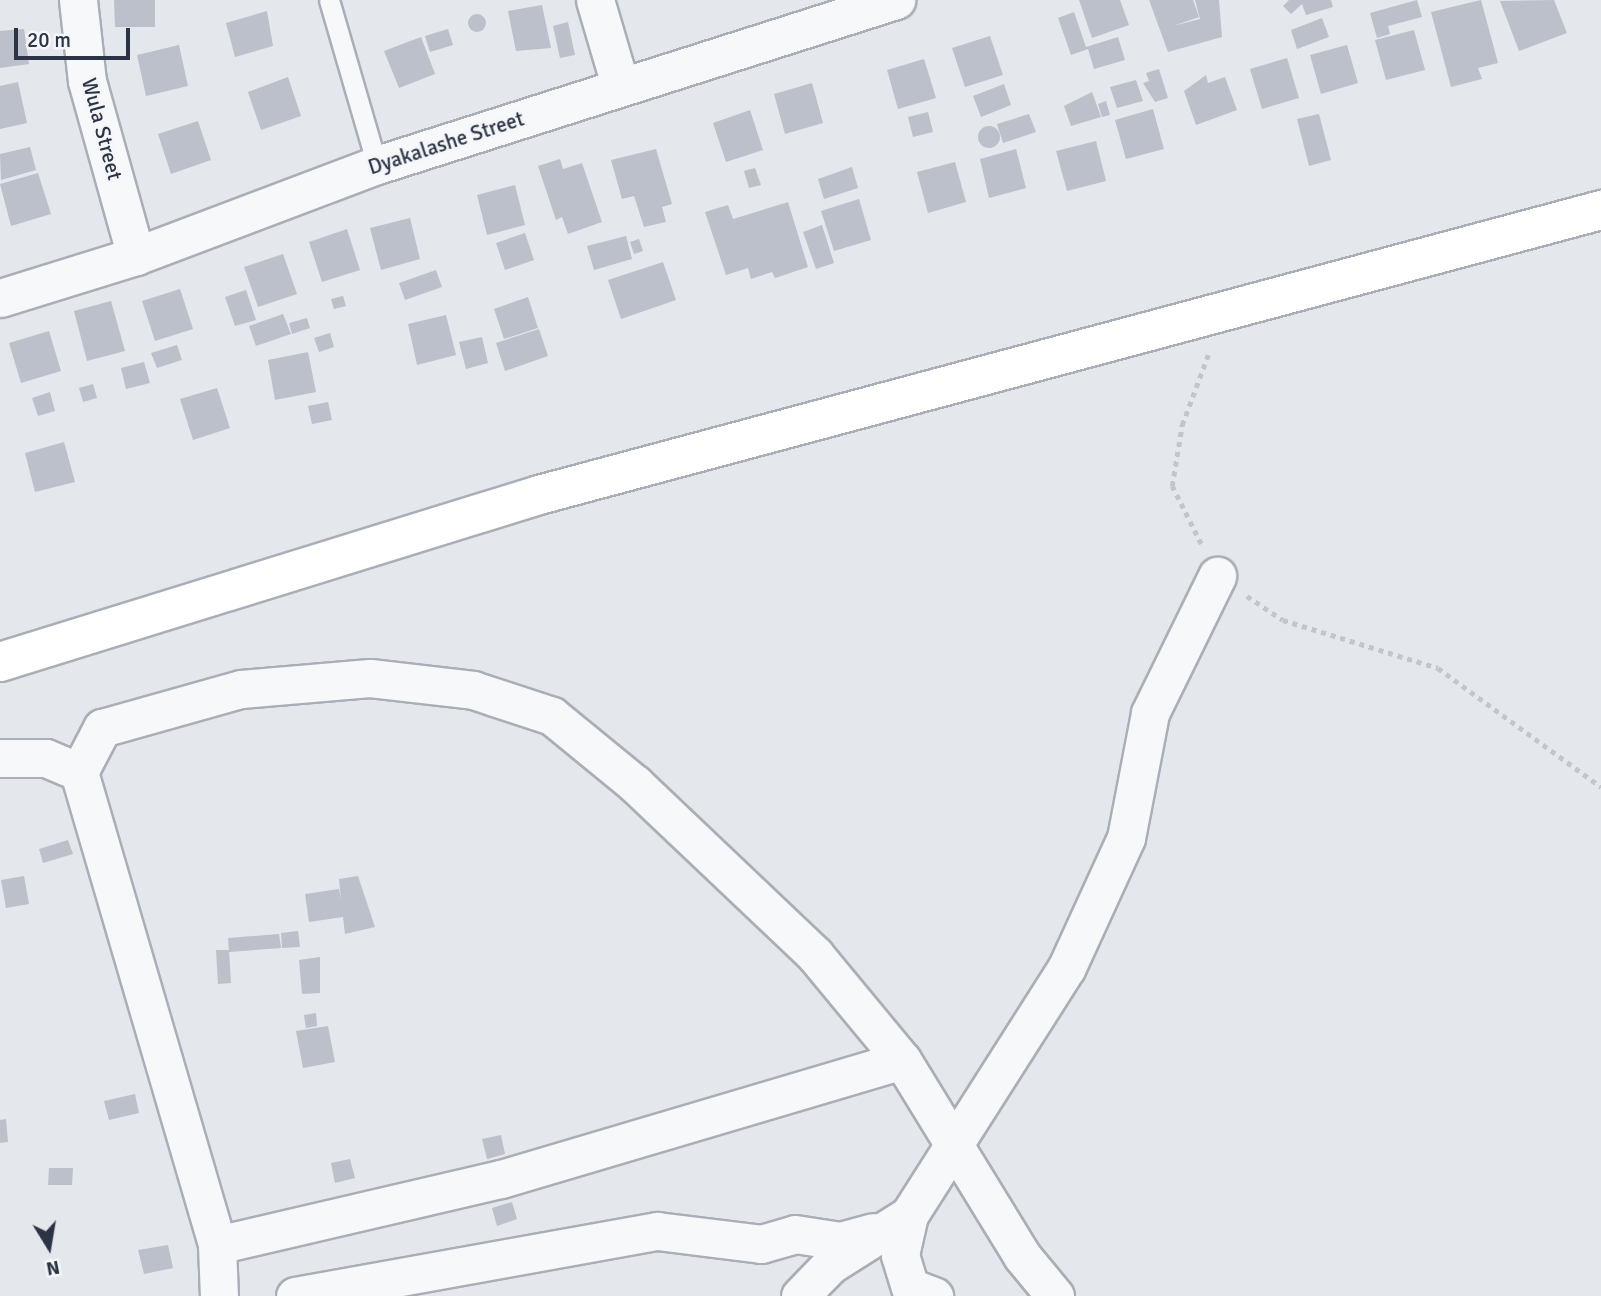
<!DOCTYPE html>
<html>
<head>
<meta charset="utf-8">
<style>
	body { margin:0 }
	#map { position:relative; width:1601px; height:1296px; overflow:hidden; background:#e4e7ec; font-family:Signika,sans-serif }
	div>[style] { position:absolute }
	.building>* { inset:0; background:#bbc0ca }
	.round { border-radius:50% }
	.path>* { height:4.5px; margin-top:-2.25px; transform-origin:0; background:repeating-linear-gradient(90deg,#c2c5cb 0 5px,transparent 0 10px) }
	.roads { filter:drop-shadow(2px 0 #a9aeb7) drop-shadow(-2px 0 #a9aeb7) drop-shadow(0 2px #a9aeb7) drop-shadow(0 -2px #a9aeb7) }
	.lane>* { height:19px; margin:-9.5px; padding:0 9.5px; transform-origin:9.5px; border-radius:9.5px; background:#f7f8fa }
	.street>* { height:37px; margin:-18.5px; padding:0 18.5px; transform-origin:18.5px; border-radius:18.5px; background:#f7f8fa }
	.secondary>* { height:38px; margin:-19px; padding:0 19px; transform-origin:19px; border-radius:19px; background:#fff }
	span { translate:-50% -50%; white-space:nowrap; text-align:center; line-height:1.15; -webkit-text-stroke:5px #f4f6f9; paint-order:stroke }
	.street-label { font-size:21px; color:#2b3445 }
	.north { position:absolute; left:14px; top:1212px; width:70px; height:70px; -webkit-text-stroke:5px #f4f6f9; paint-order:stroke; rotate:169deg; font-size:19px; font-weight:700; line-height:28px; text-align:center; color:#2b3445 }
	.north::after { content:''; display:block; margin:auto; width:24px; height:32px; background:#2b3445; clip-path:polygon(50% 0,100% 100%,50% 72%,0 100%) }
	.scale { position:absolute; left:14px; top:28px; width:116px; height:32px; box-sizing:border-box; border:4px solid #2b3445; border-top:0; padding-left:9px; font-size:21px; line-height:24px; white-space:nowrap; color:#2b3445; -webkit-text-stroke:5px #f4f6f9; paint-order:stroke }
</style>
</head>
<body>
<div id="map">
	<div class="building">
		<div style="clip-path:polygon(114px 0,155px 0,155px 27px,115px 27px)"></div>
		<div style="clip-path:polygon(1079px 0,1120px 0,1129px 25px,1092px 38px)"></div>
		<div style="clip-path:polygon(1149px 0,1193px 0,1199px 17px,1173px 26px,1200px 19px,1195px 0,1219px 0,1222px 37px,1168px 52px)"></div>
		<div style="clip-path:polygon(1289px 0,1331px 0,1333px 7px,1306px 15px,1302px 4px,1291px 14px,1283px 6px)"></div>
		<div style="clip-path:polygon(1417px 0,1422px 17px,1388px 26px,1390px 34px,1377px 38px,1370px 13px)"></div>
		<div style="clip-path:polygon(1481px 0,1498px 63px,1478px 68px,1482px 79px,1451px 87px,1431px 12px)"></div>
		<div style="clip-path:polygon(1554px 0,1567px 33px,1519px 51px,1500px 1px)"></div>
		<div style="clip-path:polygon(542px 5px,551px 48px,516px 51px,508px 11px)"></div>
		<div style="clip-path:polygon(267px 11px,273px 46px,235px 57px,226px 23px)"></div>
		<div style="clip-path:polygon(1074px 12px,1086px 47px,1118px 37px,1125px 60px,1094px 69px,1088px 49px,1071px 55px,1058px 18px)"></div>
		<div class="round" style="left:468px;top:14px;width:18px;height:18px"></div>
		<div style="clip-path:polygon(1322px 18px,1329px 37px,1297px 49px,1291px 30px)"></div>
		<div style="clip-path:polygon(568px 22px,575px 55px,560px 58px,553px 26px)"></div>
		<div style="clip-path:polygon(24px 29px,29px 64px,0 68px,0 31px)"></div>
		<div style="clip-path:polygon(448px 29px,453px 45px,430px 52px,425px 36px)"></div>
		<div style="clip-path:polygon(1414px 30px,1425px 70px,1386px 80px,1375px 40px)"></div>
		<div style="clip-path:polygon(990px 36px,1003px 75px,965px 87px,952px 48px)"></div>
		<div style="clip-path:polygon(421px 37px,435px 74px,399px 88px,384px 51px)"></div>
		<div style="clip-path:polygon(179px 45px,188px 86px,146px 96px,137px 55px)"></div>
		<div style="clip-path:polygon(1347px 45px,1358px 83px,1321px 94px,1310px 55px)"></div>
		<div style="clip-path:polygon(1287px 58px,1299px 98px,1262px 109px,1250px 69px)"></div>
		<div style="clip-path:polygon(924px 59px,936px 98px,898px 109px,887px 70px)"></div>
		<div style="clip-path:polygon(1159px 69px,1168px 98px,1155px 102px,1143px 83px,1149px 81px,1146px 73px)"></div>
		<div style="clip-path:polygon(1206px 75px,1208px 83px,1225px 77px,1237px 110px,1196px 125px,1184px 91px)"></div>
		<div style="clip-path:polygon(288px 77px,301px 116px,261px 130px,248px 92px)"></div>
		<div style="clip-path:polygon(1136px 80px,1143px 101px,1117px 108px,1110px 87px)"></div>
		<div style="clip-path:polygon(18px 82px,27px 123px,0 129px,0 86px)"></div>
		<div style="clip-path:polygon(812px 83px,823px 123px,785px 134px,774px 94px)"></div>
		<div style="clip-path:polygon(1004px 84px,1011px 105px,981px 117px,973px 96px)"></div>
		<div style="clip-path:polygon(1092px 92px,1101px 117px,1071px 126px,1064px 106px)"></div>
		<div style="clip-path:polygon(1106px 101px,1110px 115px,1102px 117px,1098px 104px)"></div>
		<div style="clip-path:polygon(1153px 109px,1164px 149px,1126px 159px,1115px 120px)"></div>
		<div style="clip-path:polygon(750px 110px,763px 150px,726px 162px,713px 123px)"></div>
		<div style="clip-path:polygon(928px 112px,933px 132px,913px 137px,908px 117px)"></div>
		<div style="clip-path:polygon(1029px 114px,1036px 132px,1003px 143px,997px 124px)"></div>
		<div style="clip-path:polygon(1319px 114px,1331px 160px,1309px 166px,1297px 119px)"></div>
		<div style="clip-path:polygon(198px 121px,211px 160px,171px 174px,158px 134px)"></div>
		<div class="round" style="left:978px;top:126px;width:22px;height:22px"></div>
		<div style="clip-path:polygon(1096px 141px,1106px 181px,1067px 191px,1056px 151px)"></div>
		<div style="clip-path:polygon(30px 147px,36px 170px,1px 180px,0 154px)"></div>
		<div style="clip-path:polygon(656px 149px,672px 204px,662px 207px,666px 222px,644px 227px,634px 196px,622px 199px,611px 160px)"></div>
		<div style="clip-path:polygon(1016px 149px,1026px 188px,989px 198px,980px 159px)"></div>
		<div style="clip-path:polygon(560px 159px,563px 169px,582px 163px,602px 222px,568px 234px,562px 217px,556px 220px,538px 166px)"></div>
		<div style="clip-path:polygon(955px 162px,966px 202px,928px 213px,917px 172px)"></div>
		<div style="clip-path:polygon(852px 167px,858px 188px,824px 199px,818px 179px)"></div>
		<div style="clip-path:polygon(755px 168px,761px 185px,749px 188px,744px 171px)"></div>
		<div style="clip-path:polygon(38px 173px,51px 214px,11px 226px,0 184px)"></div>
		<div style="clip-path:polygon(515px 185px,525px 225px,487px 235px,477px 195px)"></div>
		<div style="clip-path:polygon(859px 199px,871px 240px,834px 251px,821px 211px)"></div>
		<div style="clip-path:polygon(788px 202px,808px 267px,775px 278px,772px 272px,751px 279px,748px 268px,726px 275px,705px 212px,728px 205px,733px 219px)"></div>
		<div style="clip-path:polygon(410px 218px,420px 259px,381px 270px,370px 228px)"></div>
		<div style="clip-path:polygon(822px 225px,834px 263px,816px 269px,803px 232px)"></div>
		<div style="clip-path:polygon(347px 229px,360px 270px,322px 282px,309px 242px)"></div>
		<div style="clip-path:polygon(525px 233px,534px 260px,505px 270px,496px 243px)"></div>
		<div style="clip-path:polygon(626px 236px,632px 259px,594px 270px,587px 246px)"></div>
		<div style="clip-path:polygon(639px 239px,643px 251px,634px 254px,630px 242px)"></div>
		<div style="clip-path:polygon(283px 254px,297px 294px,258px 307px,244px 267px)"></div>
		<div style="clip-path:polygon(663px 262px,676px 300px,621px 319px,608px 280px)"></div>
		<div style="clip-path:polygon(436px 270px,442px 287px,405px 300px,399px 283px)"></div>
		<div style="clip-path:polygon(180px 289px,193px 329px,155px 341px,142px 301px)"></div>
		<div style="clip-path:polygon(246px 290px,256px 320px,235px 326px,225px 297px)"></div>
		<div style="clip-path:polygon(343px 296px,346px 306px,334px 309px,331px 299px)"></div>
		<div style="clip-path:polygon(528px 297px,538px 328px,504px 339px,494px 309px)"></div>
		<div style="clip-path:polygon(111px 301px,125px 351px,87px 361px,74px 311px)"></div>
		<div style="clip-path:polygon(283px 314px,291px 334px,256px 346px,249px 326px)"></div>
		<div style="clip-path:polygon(446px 315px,456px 355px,417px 365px,408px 324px)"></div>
		<div style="clip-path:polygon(307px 318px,310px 328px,292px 334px,289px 323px)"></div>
		<div style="clip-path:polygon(539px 329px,548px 356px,505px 371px,496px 343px)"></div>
		<div style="clip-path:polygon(49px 331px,61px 371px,21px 383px,9px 343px)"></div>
		<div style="clip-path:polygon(330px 333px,334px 347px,319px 352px,314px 338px)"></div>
		<div style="clip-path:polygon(482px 337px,488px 363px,466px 369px,459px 342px)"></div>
		<div style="clip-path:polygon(177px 345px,182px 360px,157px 368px,151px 353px)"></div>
		<div style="clip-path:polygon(308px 352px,316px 392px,275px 400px,268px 360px)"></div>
		<div style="clip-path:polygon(144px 362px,150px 383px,126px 389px,121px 368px)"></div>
		<div style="clip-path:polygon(93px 384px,97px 398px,83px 402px,79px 388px)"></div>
		<div style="clip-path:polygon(217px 388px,230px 428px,193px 440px,180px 399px)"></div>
		<div style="clip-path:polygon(50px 392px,55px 411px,38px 416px,32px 398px)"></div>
		<div style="clip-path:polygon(328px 402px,332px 420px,312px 424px,308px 406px)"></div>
		<div style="clip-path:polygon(64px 442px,75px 482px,35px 492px,25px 453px)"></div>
		<div style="clip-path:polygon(68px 840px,73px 854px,43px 863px,39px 849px)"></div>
		<div style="clip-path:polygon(24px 876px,29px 904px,6px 908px,1px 880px)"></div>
		<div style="clip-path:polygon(358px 876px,375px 927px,345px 934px,343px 917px,309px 922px,305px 894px,339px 889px,341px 900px,339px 879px)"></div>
		<div style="clip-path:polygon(298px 931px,300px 947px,282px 948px,281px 933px)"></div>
		<div style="clip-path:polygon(279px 934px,281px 948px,229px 952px,228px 938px)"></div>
		<div style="clip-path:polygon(216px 950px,229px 950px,231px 983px,218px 984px)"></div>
		<div style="clip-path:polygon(320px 957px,320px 993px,302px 994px,299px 960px)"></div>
		<div style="clip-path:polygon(316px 1013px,317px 1026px,306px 1028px,304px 1015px)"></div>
		<div style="clip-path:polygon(328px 1026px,335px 1062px,303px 1068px,296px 1031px)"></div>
		<div style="clip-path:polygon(135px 1094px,139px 1113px,109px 1120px,104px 1101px)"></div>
		<div style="clip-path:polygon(6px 1119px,8px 1142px,0 1143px,0 1120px)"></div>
		<div style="clip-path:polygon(501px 1135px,505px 1154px,487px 1159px,482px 1139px)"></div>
		<div style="clip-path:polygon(350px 1159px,355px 1178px,335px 1183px,331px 1163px)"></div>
		<div style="clip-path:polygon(49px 1168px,73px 1168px,72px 1185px,48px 1185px)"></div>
		<div style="clip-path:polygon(512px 1202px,517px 1219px,497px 1226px,492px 1208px)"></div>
		<div style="clip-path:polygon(168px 1245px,173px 1268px,144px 1274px,138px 1250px)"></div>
	</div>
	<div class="path">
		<div style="left:1201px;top:544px;width:65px;rotate:-116.6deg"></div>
		<div style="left:1172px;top:486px;width:62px;rotate:-80.7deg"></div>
		<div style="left:1182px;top:425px;width:75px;rotate:-69.6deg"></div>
		<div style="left:1247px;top:596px;width:43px;rotate:33.7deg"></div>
		<div style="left:1283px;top:620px;width:162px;rotate:17.2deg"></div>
		<div style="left:1438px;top:668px;width:202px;rotate:36.1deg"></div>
	</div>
	<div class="roads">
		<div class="lane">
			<div style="left:329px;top:0;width:172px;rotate:73.8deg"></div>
		</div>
		<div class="street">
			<div style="left:78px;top:0;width:81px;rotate:83.7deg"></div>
			<div style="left:87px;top:81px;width:182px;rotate:74.4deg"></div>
			<div style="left:595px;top:0;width:89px;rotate:73.6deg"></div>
			<div style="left:0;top:298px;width:142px;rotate:-17.2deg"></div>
			<div style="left:136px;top:256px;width:258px;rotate:-20.7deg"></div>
			<div style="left:377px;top:165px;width:545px;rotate:-17.64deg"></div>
			<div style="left:0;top:758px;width:46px"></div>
			<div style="left:46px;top:758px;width:36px;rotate:23deg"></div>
			<div style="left:79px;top:772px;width:493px;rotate:73.7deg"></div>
			<div style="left:217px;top:1245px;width:51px;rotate:87.8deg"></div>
			<div style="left:79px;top:772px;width:50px;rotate:-62.4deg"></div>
			<div style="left:102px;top:728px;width:144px;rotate:-15.7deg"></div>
			<div style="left:241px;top:689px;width:129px;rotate:-4.9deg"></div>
			<div style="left:370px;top:678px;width:104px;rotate:6.6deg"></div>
			<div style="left:473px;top:690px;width:83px;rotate:18.2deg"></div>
			<div style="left:552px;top:716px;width:107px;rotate:39.3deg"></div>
			<div style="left:635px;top:784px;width:248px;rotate:43.5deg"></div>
			<div style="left:815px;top:955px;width:136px;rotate:50.4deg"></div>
			<div style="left:902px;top:1060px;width:230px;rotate:58.5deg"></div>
			<div style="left:1022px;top:1256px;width:52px;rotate:50.5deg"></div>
			<div style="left:909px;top:1215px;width:41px;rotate:102.7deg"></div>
			<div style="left:900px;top:1255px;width:34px;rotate:73deg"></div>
			<div style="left:910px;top:1287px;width:26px;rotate:21deg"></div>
			<div style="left:217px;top:1245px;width:292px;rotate:-13.1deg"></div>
			<div style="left:501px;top:1179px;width:418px;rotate:-16.5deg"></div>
			<div style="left:295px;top:1296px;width:368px;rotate:-10.2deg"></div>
			<div style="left:657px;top:1231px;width:105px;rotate:7.1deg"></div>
			<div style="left:761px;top:1244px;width:35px;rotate:-16deg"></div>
			<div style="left:795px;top:1234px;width:46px;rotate:8.8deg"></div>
			<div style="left:840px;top:1241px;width:34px;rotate:-15deg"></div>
			<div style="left:800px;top:1296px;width:43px;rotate:-45.9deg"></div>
			<div style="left:830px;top:1265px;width:93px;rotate:-32.3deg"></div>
			<div style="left:909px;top:1215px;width:292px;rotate:-57.5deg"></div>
			<div style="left:1066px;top:969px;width:144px;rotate:-65.4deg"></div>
			<div style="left:1126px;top:838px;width:127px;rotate:-79.1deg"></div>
			<div style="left:1150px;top:713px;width:153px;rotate:-63.9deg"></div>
		</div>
		<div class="secondary">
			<div style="left:0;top:662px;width:564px;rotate:-17.21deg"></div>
			<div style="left:539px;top:495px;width:1100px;rotate:-15.02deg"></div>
		</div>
	</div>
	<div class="street-label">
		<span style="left:102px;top:129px;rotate:75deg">Wula Street</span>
		<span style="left:446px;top:143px;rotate:-18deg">Dyakalashe Street</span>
	</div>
	<div class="north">N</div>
	<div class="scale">20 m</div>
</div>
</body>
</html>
